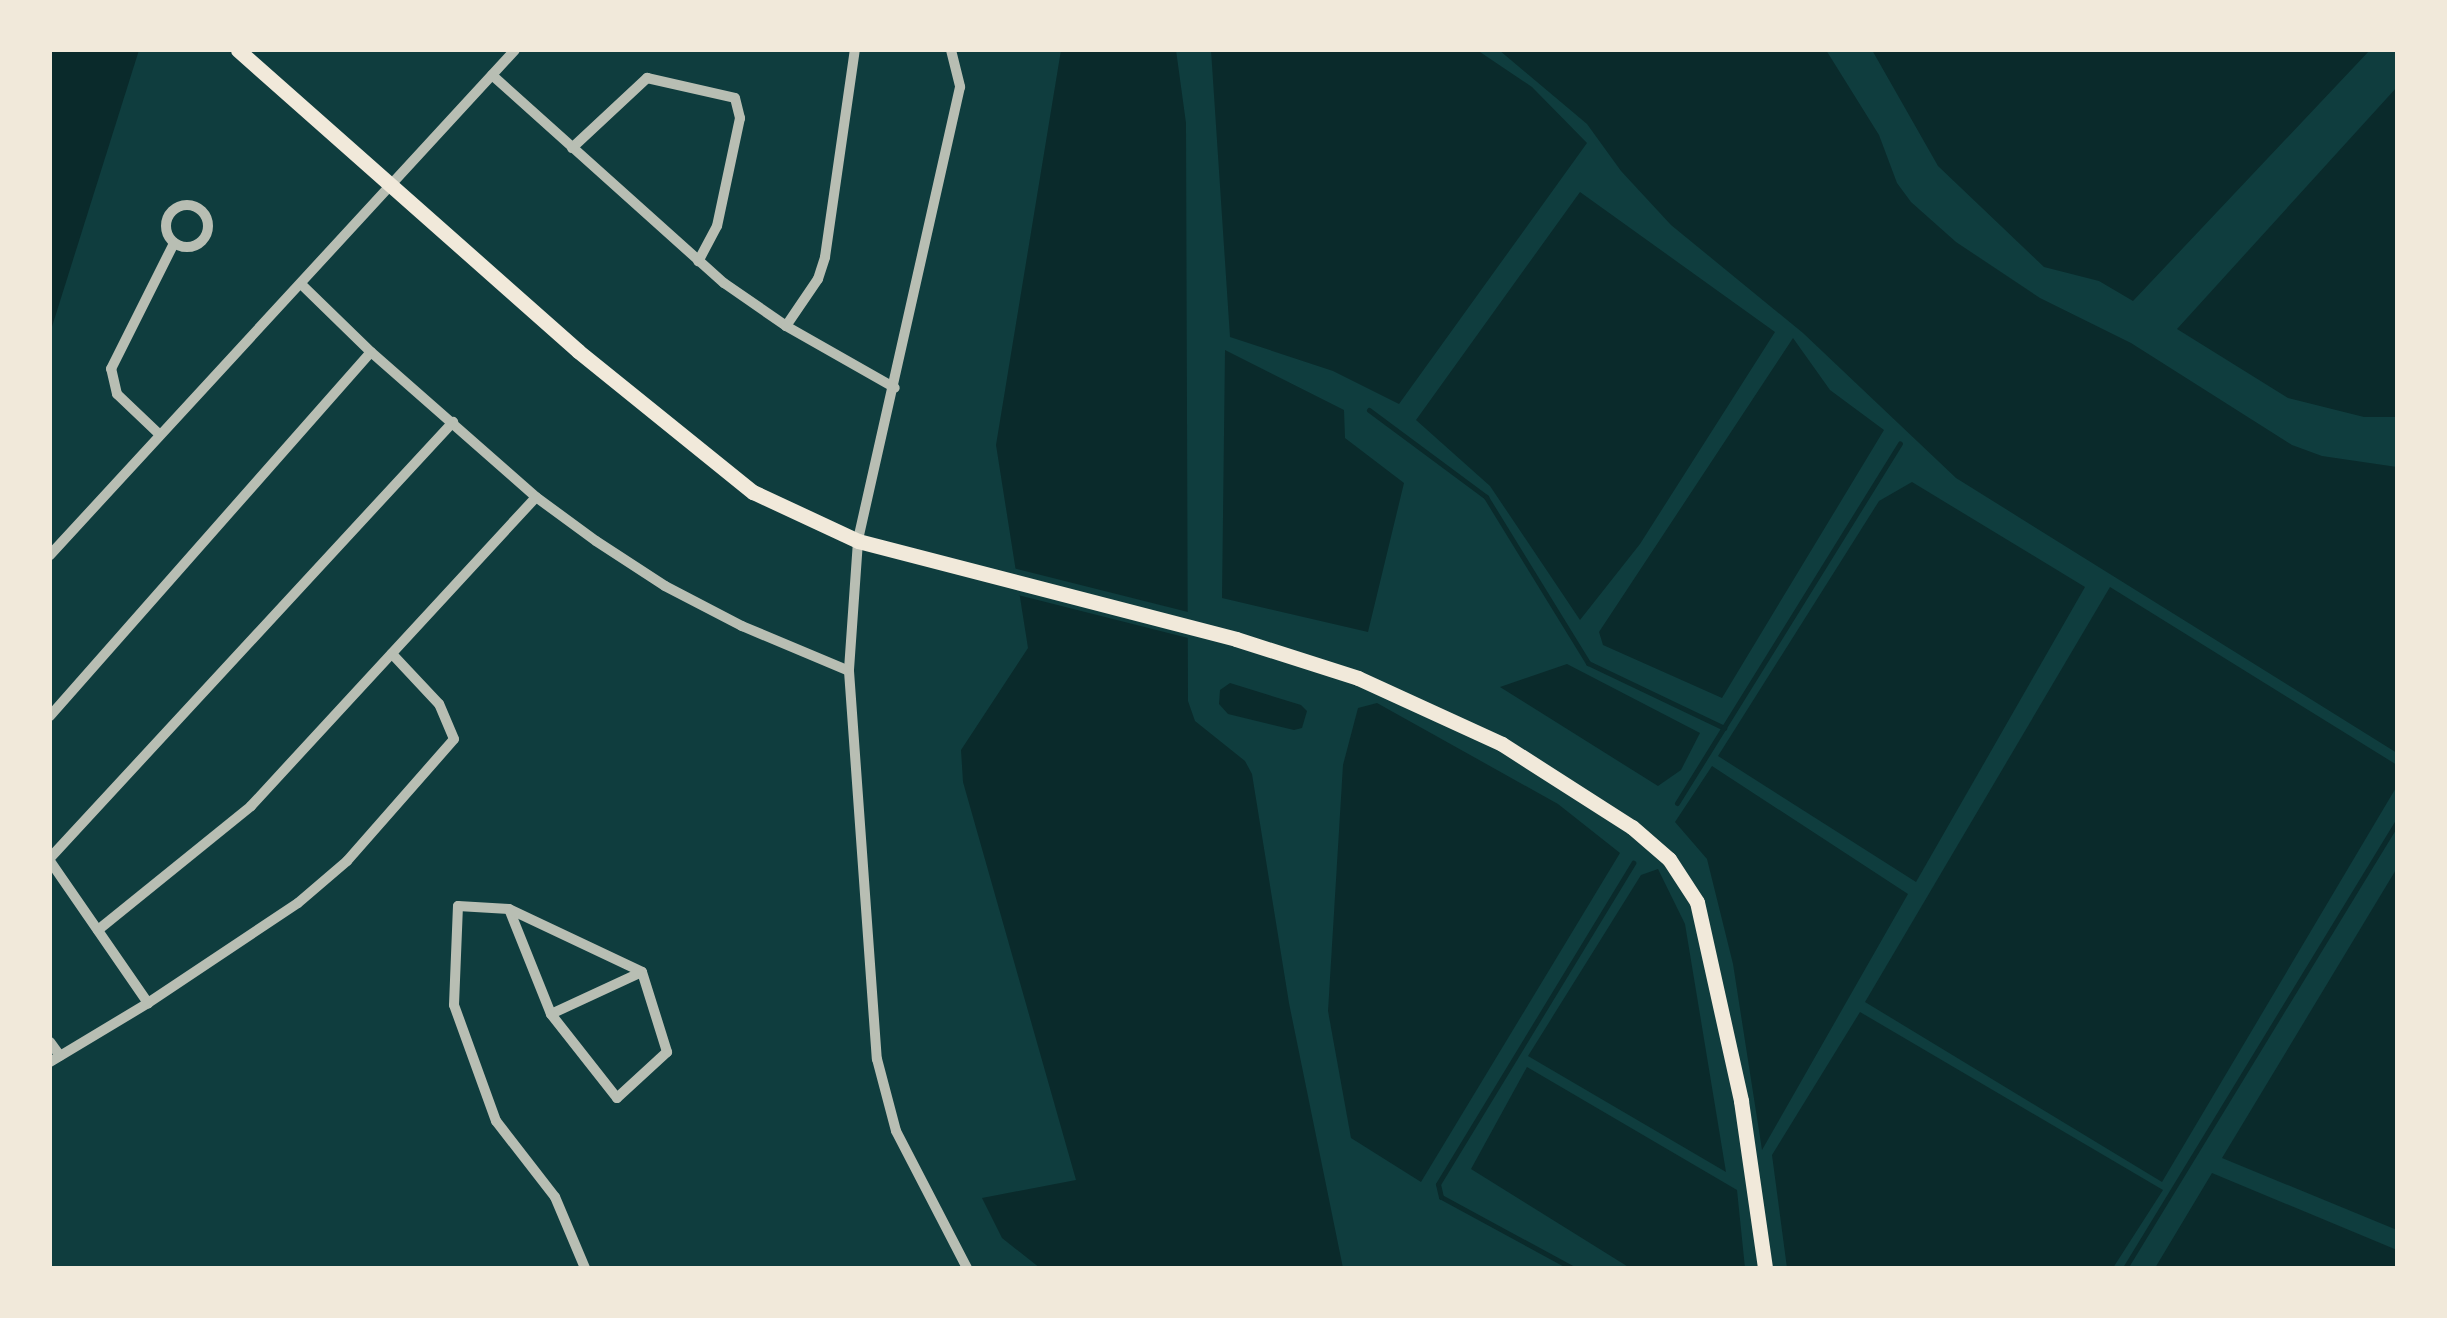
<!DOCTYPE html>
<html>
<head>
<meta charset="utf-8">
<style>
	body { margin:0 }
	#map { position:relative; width:2447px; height:1318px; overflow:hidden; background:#0f3d3e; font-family:Rubik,sans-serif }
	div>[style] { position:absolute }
	.water>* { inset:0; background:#0a2a2b }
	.pier>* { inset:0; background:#0f3d3e }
	.stream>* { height:5px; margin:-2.5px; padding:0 2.5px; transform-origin:2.5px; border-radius:2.5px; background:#0a2a2b }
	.minor>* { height:10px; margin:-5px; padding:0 5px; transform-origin:5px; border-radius:5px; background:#b8beb3 }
	.minor>.ring { margin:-5px; padding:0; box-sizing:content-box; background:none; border:10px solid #b8beb3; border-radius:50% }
	.secondary>* { height:15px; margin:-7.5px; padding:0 7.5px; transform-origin:7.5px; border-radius:7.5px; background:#f1e9da }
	span { translate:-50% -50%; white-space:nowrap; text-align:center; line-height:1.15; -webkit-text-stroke:10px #f1e9da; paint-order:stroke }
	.frame { position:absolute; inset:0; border:52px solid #f1e9da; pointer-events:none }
</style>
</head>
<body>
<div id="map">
	<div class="water">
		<div style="clip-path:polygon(50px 50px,139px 50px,50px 333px)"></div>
		<div style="clip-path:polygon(1061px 50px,1176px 50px,1186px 123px,1188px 701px,1195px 721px,1245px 761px,1252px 774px,1289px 1003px,1343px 1268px,1040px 1268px,1002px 1238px,982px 1198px,1076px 1180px,963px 782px,961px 750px,1028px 648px,996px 445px)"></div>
		<div style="clip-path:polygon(1211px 50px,1477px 50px,1532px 87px,1587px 143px,1399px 404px,1333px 371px,1230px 337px)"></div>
		<div style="clip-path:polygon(1499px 50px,1826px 50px,1879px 135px,1897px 183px,1911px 202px,1956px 242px,2040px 298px,2131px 343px,2292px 445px,2322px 456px,2397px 467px,2397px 753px,1956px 478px,1803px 333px,1671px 225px,1621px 171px,1587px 124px)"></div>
		<div style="clip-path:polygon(1872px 50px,2370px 50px,2133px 301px,2099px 281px,2044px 267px,1938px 166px)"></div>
		<div style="clip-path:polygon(2397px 87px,2397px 417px,2364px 417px,2288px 398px,2177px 329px)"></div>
		<div style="clip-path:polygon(1580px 192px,1775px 332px,1640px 544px,1580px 620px,1490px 486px,1416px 420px)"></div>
		<div style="clip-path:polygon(1793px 338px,1830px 390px,1884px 430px,1722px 698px,1603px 645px,1599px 632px)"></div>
		<div style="clip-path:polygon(1225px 350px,1344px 410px,1345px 438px,1404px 483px,1368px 632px,1222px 598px)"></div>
		<div style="clip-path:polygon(1912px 482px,2085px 587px,1916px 882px,1718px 756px,1879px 501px)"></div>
		<div style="clip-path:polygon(2110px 587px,2397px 765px,2397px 786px,2162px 1182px,1865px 1002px)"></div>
		<div style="clip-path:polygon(1567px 664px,1700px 733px,1681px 770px,1658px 786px,1500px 687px)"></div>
		<div style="clip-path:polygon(1230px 683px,1301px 705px,1307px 711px,1302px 728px,1294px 730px,1228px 714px,1219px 704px,1220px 690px)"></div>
		<div style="clip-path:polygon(1377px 703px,1558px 804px,1620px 853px,1421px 1182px,1351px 1138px,1328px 1011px,1343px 765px,1358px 708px)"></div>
		<div style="clip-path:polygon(1712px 766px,1908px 894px,1762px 1150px,1733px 964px,1707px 859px,1675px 822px)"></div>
		<div style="clip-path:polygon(2397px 868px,2397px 1230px,2222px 1158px)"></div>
		<div style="clip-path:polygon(1658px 869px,1685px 924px,1726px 1172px,1528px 1056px,1641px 875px)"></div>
		<div style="clip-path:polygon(1860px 1012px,2163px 1190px,2113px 1268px,1787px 1268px,1772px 1155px)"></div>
		<div style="clip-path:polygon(1527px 1067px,1737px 1190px,1745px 1268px,1630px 1268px,1471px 1169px)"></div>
		<div style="clip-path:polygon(2212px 1173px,2397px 1250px,2397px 1268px,2155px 1268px)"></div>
	</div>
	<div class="pier">
		<div style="clip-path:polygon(1013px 568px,1192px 613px,1192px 639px,1014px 594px)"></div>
	</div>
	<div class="stream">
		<div style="left:1369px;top:410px;width:146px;rotate:36.6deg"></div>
		<div style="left:1486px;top:497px;width:195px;rotate:58.4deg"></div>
		<div style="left:1588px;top:663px;width:151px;rotate:25.5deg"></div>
		<div style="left:1677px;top:803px;width:423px;rotate:-58.2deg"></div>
		<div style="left:1572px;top:1268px;width:149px;rotate:-151.5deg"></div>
		<div style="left:1441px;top:1197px;width:13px;rotate:-103deg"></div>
		<div style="left:1438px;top:1184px;width:376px;rotate:-58.7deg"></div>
		<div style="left:2125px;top:1268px;width:522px;rotate:-58.62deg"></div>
	</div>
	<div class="minor">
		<div style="left:951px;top:50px;width:38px;rotate:76deg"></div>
		<div style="left:960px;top:87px;width:465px;rotate:102.7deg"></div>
		<div style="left:858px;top:541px;width:130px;rotate:94deg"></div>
		<div style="left:849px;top:671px;width:389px;rotate:85.9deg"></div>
		<div style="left:877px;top:1059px;width:74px;rotate:75.2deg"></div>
		<div style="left:896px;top:1131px;width:154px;rotate:62.6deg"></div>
		<div style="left:492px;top:75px;width:312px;rotate:41.9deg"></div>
		<div style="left:724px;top:283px;width:75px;rotate:34.7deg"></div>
		<div style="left:786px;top:326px;width:125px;rotate:29.6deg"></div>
		<div style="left:572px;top:148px;width:103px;rotate:-43deg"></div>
		<div style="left:647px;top:78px;width:90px;rotate:12.8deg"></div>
		<div style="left:735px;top:98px;width:21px;rotate:76deg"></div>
		<div style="left:740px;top:118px;width:110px;rotate:102deg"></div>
		<div style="left:717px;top:226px;width:40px;rotate:118deg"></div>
		<div class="ring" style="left:166px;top:205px;width:32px;height:32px"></div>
		<div style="left:301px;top:284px;width:98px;rotate:44.2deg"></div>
		<div style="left:371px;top:352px;width:220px;rotate:41.3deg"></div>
		<div style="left:536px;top:497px;width:74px;rotate:36.3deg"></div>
		<div style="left:596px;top:541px;width:82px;rotate:33.1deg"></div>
		<div style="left:665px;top:586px;width:87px;rotate:27.5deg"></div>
		<div style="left:742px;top:626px;width:116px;rotate:22.8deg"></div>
		<div style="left:786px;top:326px;width:57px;rotate:-55.8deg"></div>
		<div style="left:818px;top:279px;width:23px;rotate:-72deg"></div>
		<div style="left:825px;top:257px;width:209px;rotate:-81.8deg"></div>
		<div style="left:159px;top:434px;width:58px;rotate:-136.4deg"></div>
		<div style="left:117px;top:394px;width:26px;rotate:-103deg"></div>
		<div style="left:111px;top:369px;width:141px;rotate:-63.4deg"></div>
		<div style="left:50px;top:555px;width:686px;rotate:-47.36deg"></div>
		<div style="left:50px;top:716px;width:485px;rotate:-48.6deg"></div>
		<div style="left:50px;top:858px;width:594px;rotate:-47.25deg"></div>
		<div style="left:50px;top:861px;width:173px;rotate:55.4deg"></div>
		<div style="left:509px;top:909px;width:113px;rotate:68.2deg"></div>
		<div style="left:98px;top:930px;width:197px;rotate:-39deg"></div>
		<div style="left:251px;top:806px;width:420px;rotate:-47.3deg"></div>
		<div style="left:50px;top:1042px;width:17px;rotate:54deg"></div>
		<div style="left:50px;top:1062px;width:114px;rotate:-31deg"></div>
		<div style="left:148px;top:1003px;width:180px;rotate:-33.7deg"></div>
		<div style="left:298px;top:903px;width:65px;rotate:-40.6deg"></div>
		<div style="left:347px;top:861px;width:162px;rotate:-48.7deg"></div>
		<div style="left:454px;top:739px;width:38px;rotate:-113deg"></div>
		<div style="left:439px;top:704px;width:69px;rotate:-133.2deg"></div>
		<div style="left:585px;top:1268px;width:77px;rotate:-112.9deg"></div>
		<div style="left:555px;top:1197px;width:96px;rotate:-127.8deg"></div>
		<div style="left:496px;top:1121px;width:123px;rotate:-109.9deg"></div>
		<div style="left:454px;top:1005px;width:99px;rotate:-87.7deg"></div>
		<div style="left:458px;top:906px;width:51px;rotate:3.4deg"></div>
		<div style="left:509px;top:909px;width:147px;rotate:25.3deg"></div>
		<div style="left:642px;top:972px;width:84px;rotate:72.6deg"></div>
		<div style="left:667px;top:1052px;width:68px;rotate:137.4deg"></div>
		<div style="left:617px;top:1098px;width:107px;rotate:-128.2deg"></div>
		<div style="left:551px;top:1014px;width:100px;rotate:-24.8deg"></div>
	</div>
	<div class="secondary">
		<div style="left:238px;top:50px;width:454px;rotate:41.5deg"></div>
		<div style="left:578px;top:351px;width:225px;rotate:38.9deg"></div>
		<div style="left:753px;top:492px;width:116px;rotate:25deg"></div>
		<div style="left:858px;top:541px;width:390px;rotate:14.5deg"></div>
		<div style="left:1236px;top:639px;width:128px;rotate:17.7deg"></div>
		<div style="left:1358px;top:678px;width:158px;rotate:24.6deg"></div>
		<div style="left:1502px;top:744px;width:154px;rotate:32.6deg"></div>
		<div style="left:1632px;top:827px;width:49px;rotate:40.9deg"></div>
		<div style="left:1669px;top:859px;width:51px;rotate:56.9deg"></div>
		<div style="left:1697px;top:902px;width:204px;rotate:77.5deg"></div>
		<div style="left:1741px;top:1101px;width:169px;rotate:81.8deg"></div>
	</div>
	<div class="frame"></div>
</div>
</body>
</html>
